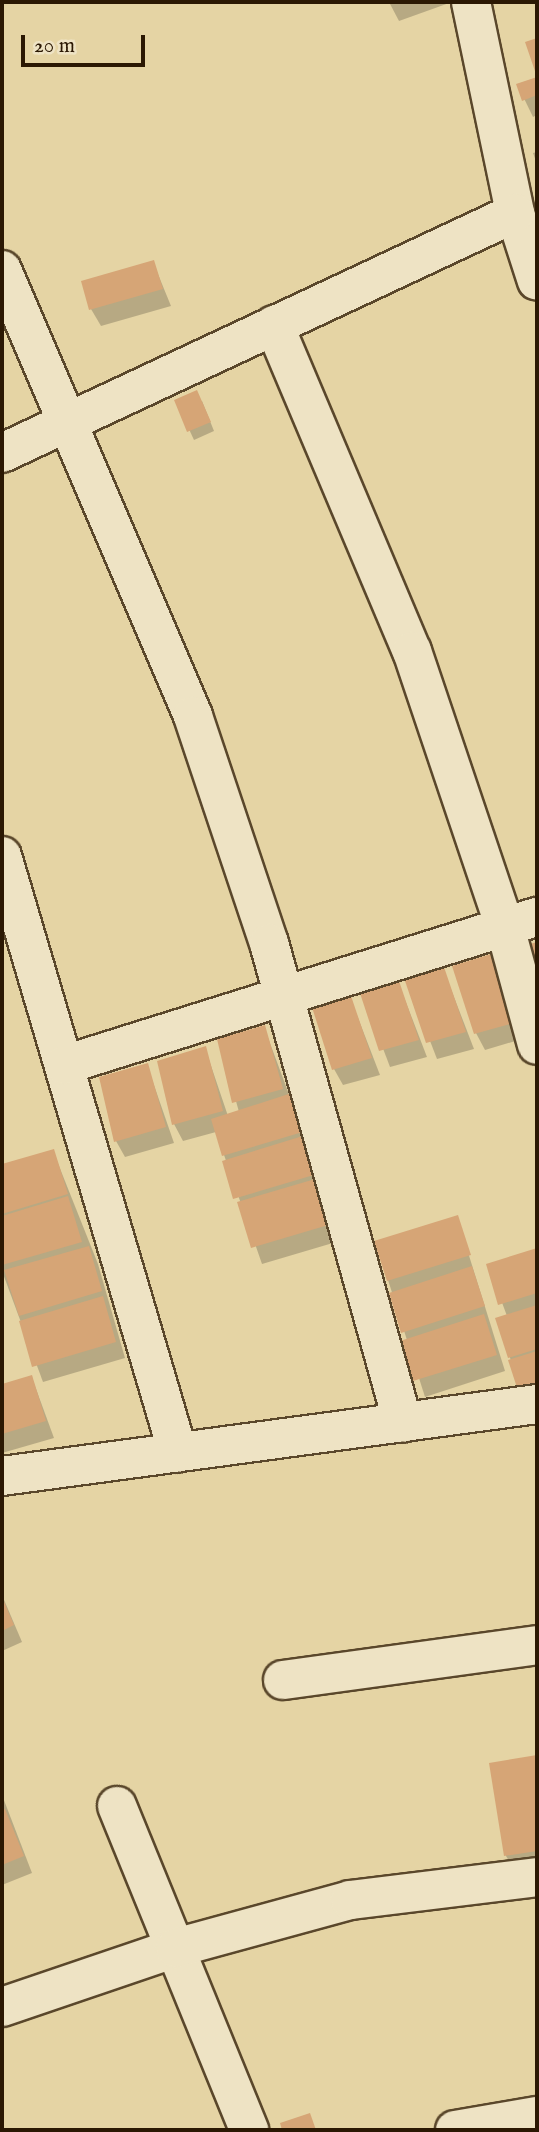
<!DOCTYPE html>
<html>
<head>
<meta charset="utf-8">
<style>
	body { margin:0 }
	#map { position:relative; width:539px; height:2132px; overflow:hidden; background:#e5d4a4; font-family:"IM FELL English",serif }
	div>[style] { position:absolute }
	.shadow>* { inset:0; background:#0003 }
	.building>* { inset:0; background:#d6a576 }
	.roads { filter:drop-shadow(2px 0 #5a472b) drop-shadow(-2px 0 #5a472b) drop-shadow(0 2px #5a472b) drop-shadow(0 -2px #5a472b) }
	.street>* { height:38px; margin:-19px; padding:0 19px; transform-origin:19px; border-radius:19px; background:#eee3c4 }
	span { translate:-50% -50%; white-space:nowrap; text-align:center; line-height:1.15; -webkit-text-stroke:6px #eee3c4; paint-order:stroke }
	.frame { position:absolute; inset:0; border:4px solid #2b1803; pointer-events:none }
	.scale { position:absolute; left:21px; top:35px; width:124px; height:32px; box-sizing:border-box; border:4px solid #2b1803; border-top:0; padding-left:9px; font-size:21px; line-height:24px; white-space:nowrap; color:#2b1803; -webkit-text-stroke:5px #eee3c4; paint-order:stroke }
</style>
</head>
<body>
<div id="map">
	<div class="shadow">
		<div style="clip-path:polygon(389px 2px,452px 2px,399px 21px)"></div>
		<div style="clip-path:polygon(537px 79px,537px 115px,533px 117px,518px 86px)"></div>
		<div style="clip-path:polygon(537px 152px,537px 164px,533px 153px)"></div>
		<div style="clip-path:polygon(153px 262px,171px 306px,101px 326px,91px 309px)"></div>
		<div style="clip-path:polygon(176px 401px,202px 401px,214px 431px,194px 440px)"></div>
		<div style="clip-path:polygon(490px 956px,522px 1039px,485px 1050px,476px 1033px)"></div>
		<div style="clip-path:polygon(442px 966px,474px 1049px,437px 1059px,405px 976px)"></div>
		<div style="clip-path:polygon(395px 974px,427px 1057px,390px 1067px,359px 985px)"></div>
		<div style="clip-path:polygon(348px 992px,380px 1075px,343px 1085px,334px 1069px)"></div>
		<div style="clip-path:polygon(264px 1027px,343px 1240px,262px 1264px,216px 1132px,183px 1141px,174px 1124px,205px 1048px,228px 1116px,239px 1112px,219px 1040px)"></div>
		<div style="clip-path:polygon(147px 1065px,174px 1143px,125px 1157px,116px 1141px)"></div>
		<div style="clip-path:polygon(53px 1151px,98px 1264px,125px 1358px,43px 1382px,2px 1271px,2px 1166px)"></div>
		<div style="clip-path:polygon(457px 1217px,505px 1371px,425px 1397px,376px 1242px)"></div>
		<div style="clip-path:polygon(537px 1250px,537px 1415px,510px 1358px,498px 1319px,507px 1316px,488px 1265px)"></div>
		<div style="clip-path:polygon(32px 1378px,54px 1438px,2px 1453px,2px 1386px)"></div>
		<div style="clip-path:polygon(2px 1595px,22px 1642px,2px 1651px)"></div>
		<div style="clip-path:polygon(537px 1757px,537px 1869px,516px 1872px,506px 1856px,491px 1765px)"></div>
		<div style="clip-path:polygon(2px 1795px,32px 1873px,2px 1885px)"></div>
	</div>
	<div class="building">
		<div style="clip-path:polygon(537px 38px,537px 95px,522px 101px,516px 84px,537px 77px,525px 42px)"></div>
		<div style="clip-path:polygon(154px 260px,163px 289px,89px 310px,81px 281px)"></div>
		<div style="clip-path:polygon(197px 390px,211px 422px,187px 432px,174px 400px)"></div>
		<div style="clip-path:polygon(537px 942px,537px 965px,530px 944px)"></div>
		<div style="clip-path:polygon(491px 954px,514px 1023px,474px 1034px,452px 966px)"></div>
		<div style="clip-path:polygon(443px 964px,466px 1032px,426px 1043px,403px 975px)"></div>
		<div style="clip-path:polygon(396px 972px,419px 1040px,379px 1051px,357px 984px)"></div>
		<div style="clip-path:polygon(349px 990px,372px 1058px,332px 1070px,310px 1001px)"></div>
		<div style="clip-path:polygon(265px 1025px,283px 1089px,232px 1103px,217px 1039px)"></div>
		<div style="clip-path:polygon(206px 1046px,223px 1111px,172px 1125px,157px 1061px)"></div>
		<div style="clip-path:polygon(148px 1063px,166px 1127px,114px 1142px,99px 1077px)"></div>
		<div style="clip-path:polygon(295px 1092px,306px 1131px,222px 1156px,211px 1119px)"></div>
		<div style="clip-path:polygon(306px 1135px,317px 1174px,233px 1199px,222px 1161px)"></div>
		<div style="clip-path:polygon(54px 1149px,68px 1194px,2px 1214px,2px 1164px)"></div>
		<div style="clip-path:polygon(322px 1177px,335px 1223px,251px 1248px,237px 1202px)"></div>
		<div style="clip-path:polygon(68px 1196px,82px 1242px,2px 1265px,2px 1216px)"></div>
		<div style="clip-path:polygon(458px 1215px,471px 1255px,387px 1281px,374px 1241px)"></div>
		<div style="clip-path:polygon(89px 1246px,102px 1291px,19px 1316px,4px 1270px)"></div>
		<div style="clip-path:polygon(537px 1248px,537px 1293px,498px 1305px,486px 1264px)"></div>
		<div style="clip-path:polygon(472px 1266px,485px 1306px,401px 1333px,389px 1293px)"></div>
		<div style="clip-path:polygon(103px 1296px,116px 1342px,32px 1367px,19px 1321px)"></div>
		<div style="clip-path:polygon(537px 1305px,537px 1349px,508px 1358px,495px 1318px)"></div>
		<div style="clip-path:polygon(484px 1314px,497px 1355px,413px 1381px,400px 1341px)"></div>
		<div style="clip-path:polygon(537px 1351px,537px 1395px,521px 1400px,508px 1360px)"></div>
		<div style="clip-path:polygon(32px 1375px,46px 1421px,2px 1434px,2px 1384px)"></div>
		<div style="clip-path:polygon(2px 1597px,14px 1625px,2px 1631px)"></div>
		<div style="clip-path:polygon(537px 1755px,537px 1851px,504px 1856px,489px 1763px)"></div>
		<div style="clip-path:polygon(5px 1809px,24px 1856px,2px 1865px,2px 1810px)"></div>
		<div style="clip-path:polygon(310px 2113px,316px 2130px,282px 2130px,280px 2123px)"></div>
	</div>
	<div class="roads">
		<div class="street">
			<div style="left:471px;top:2px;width:216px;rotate:78.2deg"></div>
			<div style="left:515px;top:213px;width:71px;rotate:72.1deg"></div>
			<div style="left:2px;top:270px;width:485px;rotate:66.8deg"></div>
			<div style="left:193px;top:716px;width:239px;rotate:71.5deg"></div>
			<div style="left:269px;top:943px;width:498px;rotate:74.4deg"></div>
			<div style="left:274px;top:325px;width:354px;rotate:67.1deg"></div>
			<div style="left:412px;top:651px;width:291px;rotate:71.4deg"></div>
			<div style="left:505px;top:927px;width:122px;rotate:74.8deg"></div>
			<div style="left:2px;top:453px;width:566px;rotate:-25.07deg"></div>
			<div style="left:2px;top:856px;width:622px;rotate:73.57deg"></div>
			<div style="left:64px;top:1065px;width:496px;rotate:-17.4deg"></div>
			<div style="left:2px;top:1476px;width:540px;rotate:-7.66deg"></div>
			<div style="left:283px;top:1680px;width:256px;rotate:-7.8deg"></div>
			<div style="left:117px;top:1806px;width:350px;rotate:67.8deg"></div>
			<div style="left:2px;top:2007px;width:183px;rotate:-18.8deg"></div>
			<div style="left:175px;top:1948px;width:181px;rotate:-15.3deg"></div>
			<div style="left:350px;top:1900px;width:188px;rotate:-7deg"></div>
			<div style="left:455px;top:2130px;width:83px;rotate:-9.7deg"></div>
		</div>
	</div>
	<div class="frame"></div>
	<div class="scale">20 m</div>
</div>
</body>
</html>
